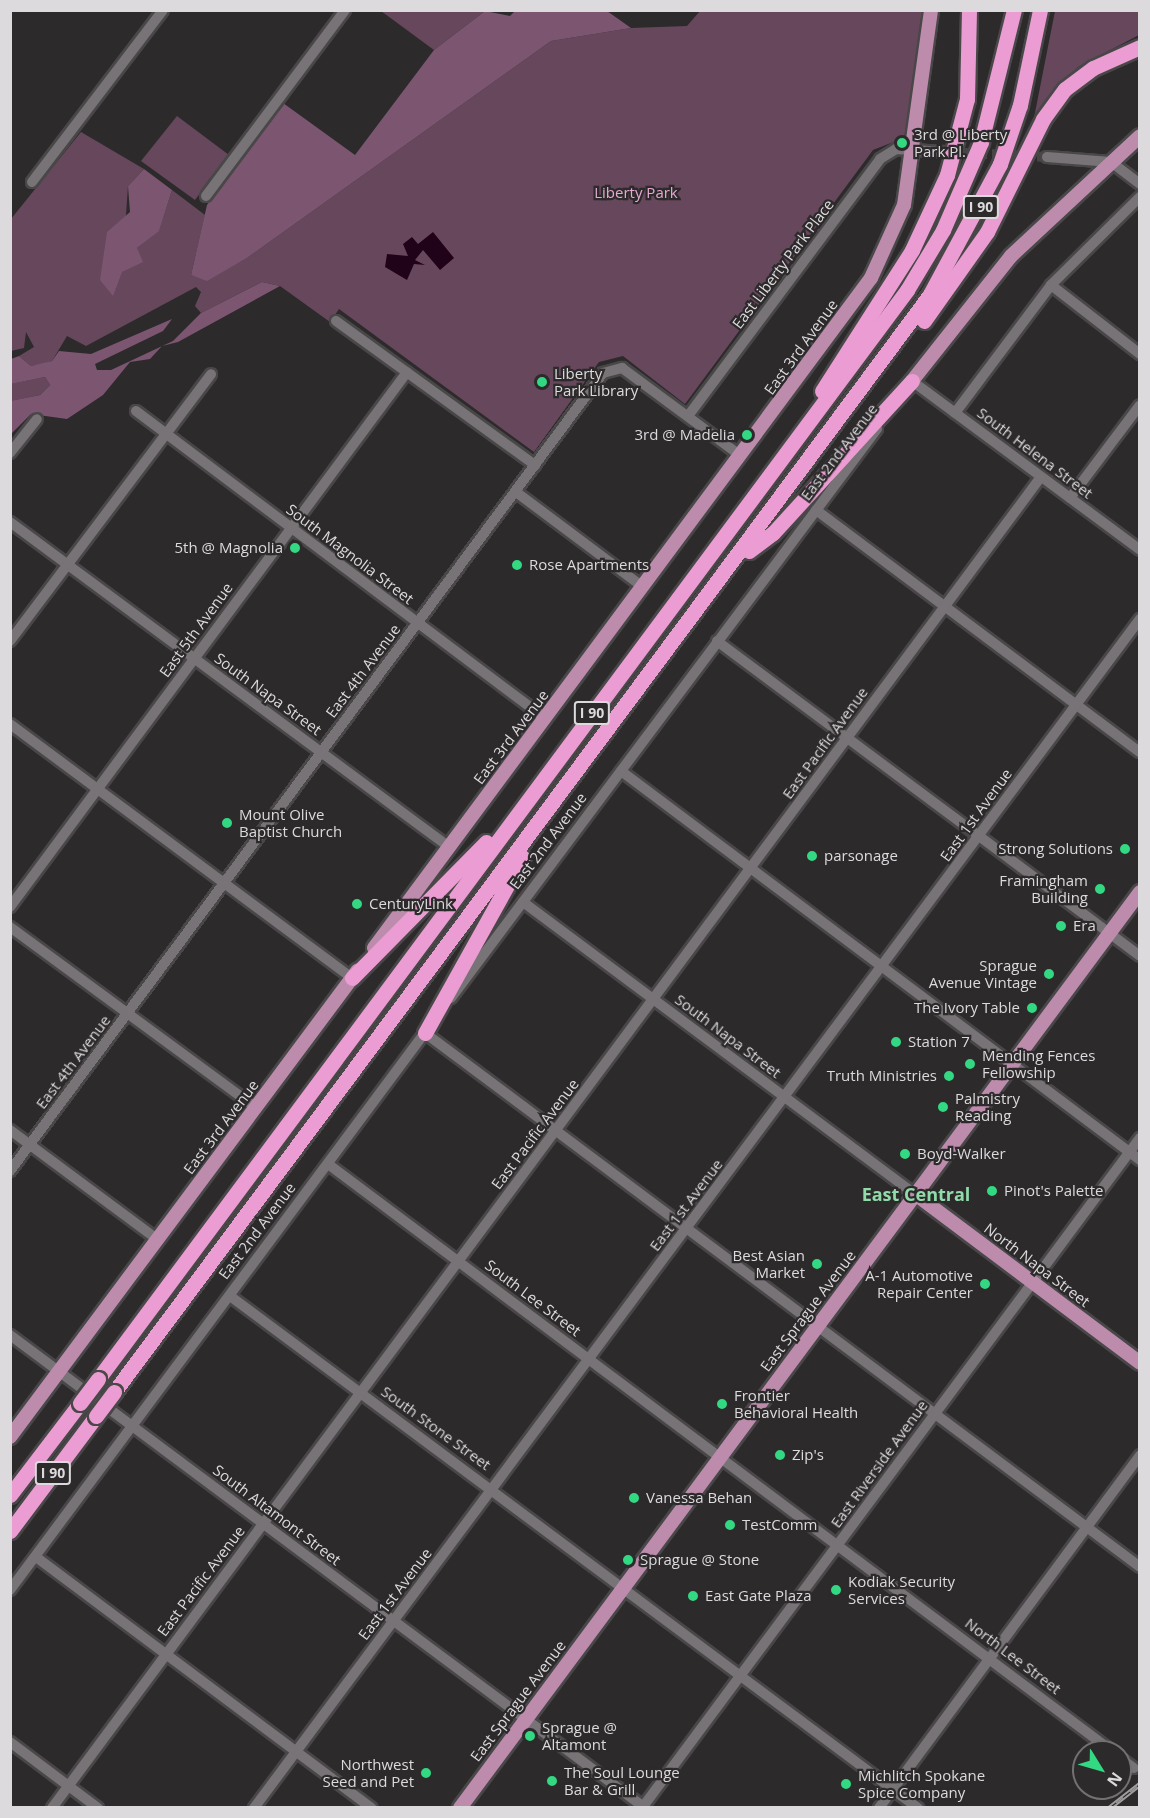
<!DOCTYPE html>
<html>
<head>
<meta charset="utf-8">
<style>
	body { margin:0 }
	#map { position:relative; width:1150px; height:1818px; overflow:hidden; background:#2d2a2c; font-family:"Open Sans",sans-serif }
	div>[style] { position:absolute }
	.green>* { inset:0; background:#66475c }
	.forest>* { inset:0; background:#7c5670 }
	.water>* { inset:0; background:#210319 }
	.minor-tunnel>* { height:10px; margin-top:-5px; transform-origin:0; background:repeating-linear-gradient(90deg,#474446 0 10px,transparent 0 15px) }
	.roads { filter:drop-shadow(2px 0 #494748) drop-shadow(-2px 0 #494748) drop-shadow(0 2px #494748) drop-shadow(0 -2px #494748) }
	.minor>* { height:10px; margin:-5px; padding:0 5px; transform-origin:5px; border-radius:5px; background:#777376 }
	.major>* { height:14px; margin:-7px; padding:0 7px; transform-origin:7px; border-radius:7px; background:#bd8cad }
	.highway>* { height:15px; margin:-7.5px; padding:0 7.5px; transform-origin:7.5px; border-radius:7.5px; background:#eb9cd2 }
	.rail>* { height:5px; margin-top:-2.5px; transform-origin:0; background:repeating-linear-gradient(90deg,#2d2a2c 0 9px,#a19ea0 0 18px); box-sizing:border-box; border-block:2px solid #a19ea0 }
	.bridges { filter:drop-shadow(2px 0 #494748) drop-shadow(-2px 0 #494748) drop-shadow(0 2px #494748) drop-shadow(0 -2px #494748) }
	.highway-bridge>* { height:15px; margin:-7.5px; padding:0 7.5px; transform-origin:7.5px; border-radius:7.5px; background:#eb9cd2 }
	.dots>* { width:16px; height:16px; translate:-50% -50%; box-sizing:border-box; border:3px solid #2d2a2c; border-radius:50% }
	span { translate:-50% -50%; white-space:nowrap; text-align:center; line-height:1.15; -webkit-text-stroke:4.5px #2d2a2c; paint-order:stroke }
	.shield-label span { padding:2px 4px; background:#2d2a2c; border:2px solid; border-radius:4px; -webkit-text-stroke-width:0 }
	.shield-label { font-size:14px; color:#dcdadc; font-weight:700 }
	.poi-label { font-size:15px; color:#dcdadc }
	.left { translate:0 -50%; text-align:left }
	.right { translate:-100% -50%; text-align:right }
	.park-label { font-size:15px; color:#e8a8d3 }
	.street-label { font-size:15px; color:#dcdadc }
	.quarter-label { font-size:18px; color:#91dbaa; font-weight:700 }
	.frame { position:absolute; inset:0; border:12px solid #dcdadc; pointer-events:none }
	.north { position:absolute; left:1072px; top:1740px; width:60px; height:60px; box-sizing:border-box; background:#2d2a2c; border:2px solid #737072; border-radius:50%; rotate:127deg; font-size:16px; font-weight:700; line-height:24px; text-align:center; color:#dcdadc }
	.north::after { content:''; display:block; margin:auto; width:21px; height:27px; background:#32d882; clip-path:polygon(50% 0,100% 100%,50% 72%,0 100%) }
</style>
</head>
<body>
<div id="map">
	<div class="green">
		<div style="clip-path:polygon(381px 11px,485px 11px,434px 50px)"></div>
		<div style="clip-path:polygon(700px 11px,922px 11px,906px 137px,873px 150px,685px 404px,623px 356px,599px 362px,534px 452px,339px 309px,330px 322px,280px 286px,262px 282px,201px 313px,195px 306px,201px 292px,196px 287px,86px 346px,67px 336px,52px 361px,41px 365px,31px 366px,19px 356px,34px 347px,26px 332px,24px 348px,11px 351px,11px 219px,81px 132px,144px 169px,128px 186px,122px 272px,137px 248px,159px 230px,172px 190px,205px 215px,191px 275px,207px 280px,247px 258px,551px 41px,631px 28px,687px 26px)"></div>
		<div style="clip-path:polygon(1055px 11px,1139px 11px,1139px 35px,1078px 67px,1052px 93px,1032px 128px)"></div>
		<div style="clip-path:polygon(177px 116px,229px 155px,195px 200px,141px 161px)"></div>
		<div style="clip-path:polygon(45px 377px,50px 385px,40px 395px,11px 401px,10px 384px)"></div>
	</div>
	<div class="forest">
		<div style="clip-path:polygon(485px 11px,510px 16px,515px 11px,607px 11px,631px 28px,551px 41px,247px 258px,207px 281px,191px 275px,207px 205px,283px 103px,355px 155px,434px 50px)"></div>
		<div style="clip-path:polygon(144px 169px,172px 190px,159px 231px,137px 248px,143px 262px,122px 272px,113px 296px,100px 280px,107px 232px,130px 212px,128px 186px)"></div>
		<div style="clip-path:polygon(262px 282px,280px 286px,178px 342px,162px 346px,150px 359px,130px 362px,103px 395px,67px 419px,31px 414px,11px 434px,10px 401px,40px 395px,50px 385px,45px 377px,11px 384px,11px 359px,19px 356px,31px 366px,52px 361px,59px 351px,91px 354px,172px 319px,163px 331px,95px 364px,97px 370px,111px 370px,173px 341px,201px 313px)"></div>
	</div>
	<div class="water">
		<div style="clip-path:polygon(433px 232px,454px 258px,440px 270px,423px 250px,415px 260px,425px 265px,414px 264px,407px 280px,385px 267px,387px 254px,408px 256px,403px 244px,412px 237px,418px 244px)"></div>
	</div>
	<div class="minor-tunnel">
		<div style="left:947px;top:152px;width:100px;rotate:2.9deg"></div>
	</div>
	<div class="roads">
		<div class="minor">
			<div style="left:1047px;top:157px;width:64px;rotate:4.5deg"></div>
			<div style="left:1111px;top:162px;width:36px;rotate:37deg"></div>
			<div style="left:32px;top:182px;width:216px;rotate:-52.7deg"></div>
			<div style="left:206px;top:196px;width:232px;rotate:-53.2deg"></div>
			<div style="left:1051px;top:285px;width:113px;rotate:37.8deg"></div>
			<div style="left:336px;top:321px;width:246px;rotate:35.9deg"></div>
			<div style="left:909px;top:385px;width:5px;rotate:-53deg"></div>
			<div style="left:912px;top:381px;width:284px;rotate:36.5deg"></div>
			<div style="left:136px;top:411px;width:513px;rotate:36.91deg"></div>
			<div style="left:955px;top:413px;width:160px;rotate:-53.1deg"></div>
			<div style="left:1051px;top:285px;width:125px;rotate:-44.7deg"></div>
			<div style="left:688px;top:416px;width:321px;rotate:-53.2deg"></div>
			<div style="left:880px;top:159px;width:19px;rotate:-32deg"></div>
			<div style="left:896px;top:149px;width:48px;rotate:3.6deg"></div>
			<div style="left:10px;top:453px;width:43px;rotate:-51.5deg"></div>
			<div style="left:516px;top:492px;width:159px;rotate:36.8deg"></div>
			<div style="left:1070px;top:498px;width:116px;rotate:-53deg"></div>
			<div style="left:816px;top:510px;width:404px;rotate:36.8deg"></div>
			<div style="left:10px;top:522px;width:546px;rotate:36.51deg"></div>
			<div style="left:10px;top:641px;width:334px;rotate:-53deg"></div>
			<div style="left:717px;top:641px;width:527px;rotate:36.67deg"></div>
			<div style="left:10px;top:724px;width:426px;rotate:36.6deg"></div>
			<div style="left:621px;top:771px;width:649px;rotate:36.85deg"></div>
			<div style="left:523px;top:902px;width:489px;rotate:36.7deg"></div>
			<div style="left:10px;top:907px;width:666px;rotate:-53.42deg"></div>
			<div style="left:10px;top:927px;width:305px;rotate:36.3deg"></div>
			<div style="left:451px;top:998px;width:711px;rotate:-53.18deg"></div>
			<div style="left:425px;top:1033px;width:892px;rotate:36.75deg"></div>
			<div style="left:10px;top:1130px;width:183px;rotate:36.6deg"></div>
			<div style="left:328px;top:1164px;width:981px;rotate:36.83deg"></div>
			<div style="left:10px;top:1171px;width:994px;rotate:-53.38deg"></div>
			<div style="left:603px;top:373px;width:20px;rotate:-15deg"></div>
			<div style="left:622px;top:368px;width:148px;rotate:36.5deg"></div>
			<div style="left:230px;top:1296px;width:858px;rotate:36.66deg"></div>
			<div style="left:10px;top:1335px;width:792px;rotate:36.68deg"></div>
			<div style="left:36px;top:1557px;width:419px;rotate:36.8deg"></div>
			<div style="left:10px;top:1590px;width:702px;rotate:-53.34deg"></div>
			<div style="left:10px;top:1742px;width:110px;rotate:36.9deg"></div>
			<div style="left:1120px;top:1758px;width:17px;rotate:36deg"></div>
			<div style="left:52px;top:1808px;width:1658px;rotate:-53.39deg"></div>
			<div style="left:254px;top:1808px;width:1483px;rotate:-53.31deg"></div>
			<div style="left:642px;top:1808px;width:835px;rotate:-53.38deg"></div>
			<div style="left:879px;top:1808px;width:439px;rotate:-53.5deg"></div>
		</div>
		<div class="major">
			<div style="left:912px;top:381px;width:159px;rotate:-51.6deg"></div>
			<div style="left:1011px;top:256px;width:176px;rotate:-42.9deg"></div>
			<div style="left:374px;top:948px;width:834px;rotate:-53.43deg"></div>
			<div style="left:871px;top:278px;width:80px;rotate:-65.7deg"></div>
			<div style="left:904px;top:205px;width:197px;rotate:-82.1deg"></div>
			<div style="left:915px;top:1194px;width:281px;rotate:36.9deg"></div>
			<div style="left:10px;top:1437px;width:582px;rotate:-53.31deg"></div>
			<div style="left:460px;top:1808px;width:1141px;rotate:-53.41deg"></div>
		</div>
		<div class="highway">
			<div style="left:924px;top:321px;width:109px;rotate:-54.7deg"></div>
			<div style="left:987px;top:232px;width:126px;rotate:-63.6deg"></div>
			<div style="left:1043px;top:119px;width:37px;rotate:-54deg"></div>
			<div style="left:1065px;top:89px;width:35px;rotate:-37deg"></div>
			<div style="left:1093px;top:68px;width:51px;rotate:-24.1deg"></div>
			<div style="left:822px;top:391px;width:167px;rotate:-57.4deg"></div>
			<div style="left:912px;top:250px;width:83px;rotate:-65deg"></div>
			<div style="left:947px;top:175px;width:79px;rotate:-75.3deg"></div>
			<div style="left:967px;top:99px;width:89px;rotate:-88.7deg"></div>
			<div style="left:749px;top:551px;width:30px;rotate:-37deg"></div>
			<div style="left:773px;top:533px;width:206px;rotate:-47.6deg"></div>
			<div style="left:352px;top:978px;width:191px;rotate:-45.4deg"></div>
			<div style="left:425px;top:1033px;width:201px;rotate:-60.9deg"></div>
			<div style="left:98px;top:1379px;width:1357px;rotate:-53.39deg"></div>
			<div style="left:907px;top:290px;width:70px;rotate:-59deg"></div>
			<div style="left:943px;top:230px;width:96px;rotate:-66.6deg"></div>
			<div style="left:981px;top:142px;width:136px;rotate:-76deg"></div>
			<div style="left:114px;top:1392px;width:1366px;rotate:-53.37deg"></div>
			<div style="left:929px;top:296px;width:150px;rotate:-61.7deg"></div>
			<div style="left:1000px;top:164px;width:62px;rotate:-71.3deg"></div>
			<div style="left:1020px;top:105px;width:97px;rotate:-78.1deg"></div>
			<div style="left:10px;top:1495px;width:116px;rotate:-52.7deg"></div>
			<div style="left:10px;top:1531px;width:144px;rotate:-53.2deg"></div>
		</div>
	</div>
	<div class="rail">
		<div style="left:1109px;top:1808px;width:39px;rotate:-38deg"></div>
	</div>
	<div class="bridges">
		<div class="highway-bridge">
			<div style="left:80px;top:1403px;width:30px;rotate:-53deg"></div>
			<div style="left:96px;top:1416px;width:30px;rotate:-53deg"></div>
		</div>
	</div>
	<div class="dots">
		<div style="left:902px;top:143px;background:#32d882"></div>
		<div style="left:542px;top:382px;background:#32d882"></div>
		<div style="left:747px;top:435px;background:#32d882"></div>
		<div style="left:295px;top:548px;background:#32d882"></div>
		<div style="left:517px;top:565px;background:#32d882"></div>
		<div style="left:227px;top:823px;background:#32d882"></div>
		<div style="left:1125px;top:849px;background:#32d882"></div>
		<div style="left:812px;top:856px;background:#32d882"></div>
		<div style="left:1100px;top:889px;background:#32d882"></div>
		<div style="left:357px;top:904px;background:#32d882"></div>
		<div style="left:1061px;top:926px;background:#32d882"></div>
		<div style="left:1049px;top:974px;background:#32d882"></div>
		<div style="left:1032px;top:1008px;background:#32d882"></div>
		<div style="left:896px;top:1042px;background:#32d882"></div>
		<div style="left:970px;top:1064px;background:#32d882"></div>
		<div style="left:949px;top:1076px;background:#32d882"></div>
		<div style="left:943px;top:1107px;background:#32d882"></div>
		<div style="left:905px;top:1154px;background:#32d882"></div>
		<div style="left:992px;top:1191px;background:#32d882"></div>
		<div style="left:817px;top:1264px;background:#32d882"></div>
		<div style="left:985px;top:1284px;background:#32d882"></div>
		<div style="left:722px;top:1404px;background:#32d882"></div>
		<div style="left:780px;top:1455px;background:#32d882"></div>
		<div style="left:634px;top:1498px;background:#32d882"></div>
		<div style="left:730px;top:1525px;background:#32d882"></div>
		<div style="left:628px;top:1560px;background:#32d882"></div>
		<div style="left:836px;top:1590px;background:#32d882"></div>
		<div style="left:693px;top:1596px;background:#32d882"></div>
		<div style="left:530px;top:1736px;background:#32d882"></div>
		<div style="left:426px;top:1773px;background:#32d882"></div>
		<div style="left:552px;top:1781px;background:#32d882"></div>
		<div style="left:846px;top:1784px;background:#32d882"></div>
	</div>
	<div class="shield-label">
		<span style="left:981px;top:207px">I 90</span>
		<span style="left:592px;top:713px">I 90</span>
		<span style="left:53px;top:1473px">I 90</span>
	</div>
	<div class="poi-label">
		<span class="left" style="left:914px;top:143px">3rd @ Liberty<br>Park Pl.</span>
		<span class="left" style="left:554px;top:382px">Liberty<br>Park Library</span>
		<span class="right" style="left:735px;top:435px">3rd @ Madelia</span>
		<span class="right" style="left:283px;top:548px">5th @ Magnolia</span>
		<span class="left" style="left:529px;top:565px">Rose Apartments</span>
		<span class="left" style="left:239px;top:823px">Mount Olive<br>Baptist Church</span>
		<span class="right" style="left:1113px;top:849px">Strong Solutions</span>
		<span class="left" style="left:824px;top:856px">parsonage</span>
		<span class="right" style="left:1088px;top:889px">Framingham<br>Building</span>
		<span class="left" style="left:369px;top:904px">CenturyLink</span>
		<span class="left" style="left:1073px;top:926px">Era</span>
		<span class="right" style="left:1037px;top:974px">Sprague<br>Avenue Vintage</span>
		<span class="right" style="left:1020px;top:1008px">The Ivory Table</span>
		<span class="left" style="left:908px;top:1042px">Station 7</span>
		<span class="left" style="left:982px;top:1064px">Mending Fences<br>Fellowship</span>
		<span class="right" style="left:937px;top:1076px">Truth Ministries</span>
		<span class="left" style="left:955px;top:1107px">Palmistry<br>Reading</span>
		<span class="left" style="left:917px;top:1154px">Boyd-Walker</span>
		<span class="left" style="left:1004px;top:1191px">Pinot's Palette</span>
		<span class="right" style="left:805px;top:1264px">Best Asian<br>Market</span>
		<span class="right" style="left:973px;top:1284px">A-1 Automotive<br>Repair Center</span>
		<span class="left" style="left:734px;top:1404px">Frontier<br>Behavioral Health</span>
		<span class="left" style="left:792px;top:1455px">Zip's</span>
		<span class="left" style="left:646px;top:1498px">Vanessa Behan</span>
		<span class="left" style="left:742px;top:1525px">TestComm</span>
		<span class="left" style="left:640px;top:1560px">Sprague @ Stone</span>
		<span class="left" style="left:848px;top:1590px">Kodiak Security<br>Services</span>
		<span class="left" style="left:705px;top:1596px">East Gate Plaza</span>
		<span class="left" style="left:542px;top:1736px">Sprague @<br>Altamont</span>
		<span class="right" style="left:414px;top:1773px">Northwest<br>Seed and Pet</span>
		<span class="left" style="left:564px;top:1781px">The Soul Lounge<br>Bar &amp; Grill</span>
		<span class="left" style="left:858px;top:1784px">Michlitch Spokane<br>Spice Company</span>
	</div>
	<div class="park-label">
		<span style="left:636px;top:193px">Liberty Park</span>
	</div>
	<div class="street-label">
		<span style="left:783px;top:264px;rotate:-53deg">East Liberty Park Place</span>
		<span style="left:801px;top:347px;rotate:-54deg">East 3rd Avenue</span>
		<span style="left:839px;top:452px;rotate:-53deg">East 2nd Avenue</span>
		<span style="left:1035px;top:453px;rotate:37deg">South Helena Street</span>
		<span style="left:350px;top:554px;rotate:37deg">South Magnolia Street</span>
		<span style="left:196px;top:630px;rotate:-54deg">East 5th Avenue</span>
		<span style="left:363px;top:671px;rotate:-53deg">East 4th Avenue</span>
		<span style="left:268px;top:694px;rotate:36deg">South Napa Street</span>
		<span style="left:511px;top:737px;rotate:-53deg">East 3rd Avenue</span>
		<span style="left:825px;top:743px;rotate:-54deg">East Pacific Avenue</span>
		<span style="left:976px;top:815px;rotate:-54deg">East 1st Avenue</span>
		<span style="left:548px;top:841px;rotate:-53deg">East 2nd Avenue</span>
		<span style="left:728px;top:1036px;rotate:37deg">South Napa Street</span>
		<span style="left:73px;top:1062px;rotate:-53deg">East 4th Avenue</span>
		<span style="left:221px;top:1127px;rotate:-53deg">East 3rd Avenue</span>
		<span style="left:535px;top:1134px;rotate:-53deg">East Pacific Avenue</span>
		<span style="left:686px;top:1205px;rotate:-53deg">East 1st Avenue</span>
		<span style="left:257px;top:1231px;rotate:-53deg">East 2nd Avenue</span>
		<span style="left:1037px;top:1265px;rotate:37deg">North Napa Street</span>
		<span style="left:533px;top:1298px;rotate:37deg">South Lee Street</span>
		<span style="left:808px;top:1311px;rotate:-53deg">East Sprague Avenue</span>
		<span style="left:436px;top:1428px;rotate:36deg">South Stone Street</span>
		<span style="left:879px;top:1464px;rotate:-54deg">East Riverside Avenue</span>
		<span style="left:277px;top:1515px;rotate:37deg">South Altamont Street</span>
		<span style="left:201px;top:1581px;rotate:-53deg">East Pacific Avenue</span>
		<span style="left:395px;top:1594px;rotate:-53deg">East 1st Avenue</span>
		<span style="left:1013px;top:1656px;rotate:37deg">North Lee Street</span>
		<span style="left:518px;top:1701px;rotate:-53deg">East Sprague Avenue</span>
	</div>
	<div class="quarter-label">
		<span style="left:916px;top:1194px">East Central</span>
	</div>
	<div class="frame"></div>
	<div class="north">N</div>
</div>
</body>
</html>
